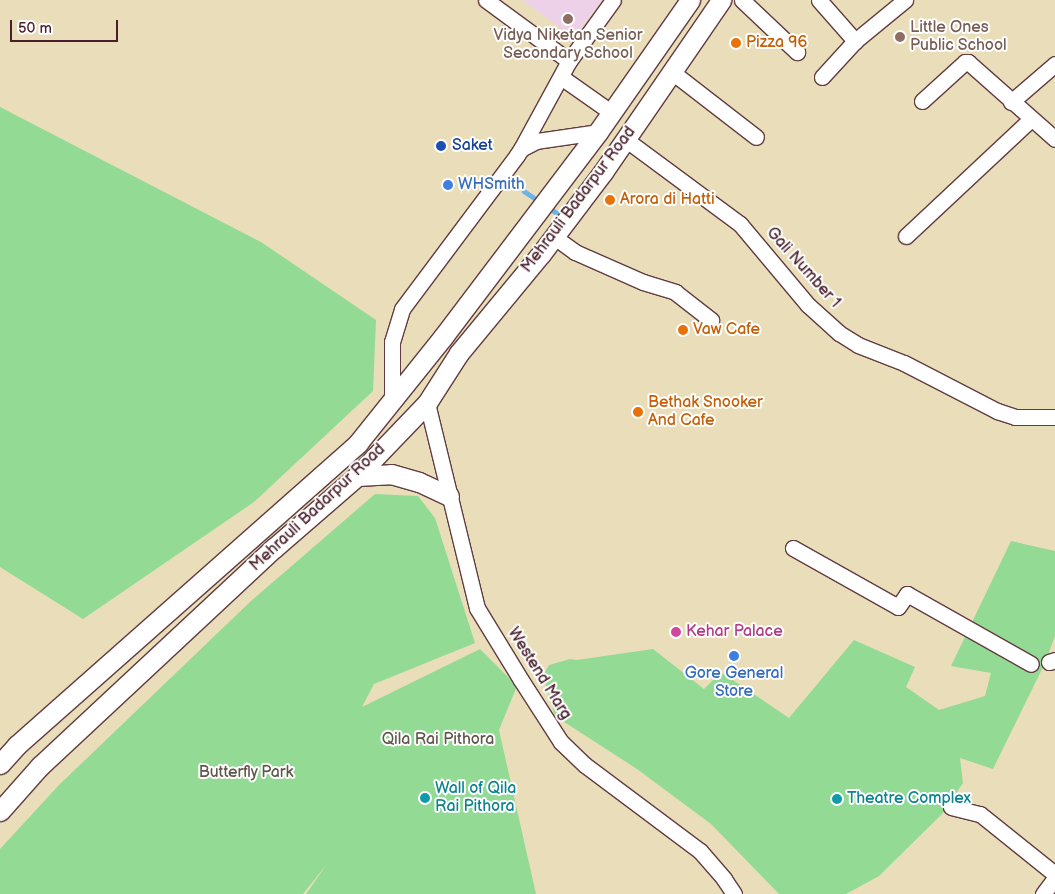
<!DOCTYPE html>
<html>
<head>
<meta charset="utf-8">
<style>
	body { margin:0 }
	#map { position:relative; width:1055px; height:894px; overflow:hidden; background:#e9deb9; font-family:"Balsamiq Sans",sans-serif }
	div>[style] { position:absolute }
	.built>* { inset:0; background:#edd1e9 }
	.green>* { inset:0; background:#93da95 }
	.stream>* { height:4.5px; margin:-2.25px; padding:0 2.25px; transform-origin:2.25px; border-radius:2.25px; background:#6db3e3 }
	.roads { filter:drop-shadow(1px 0 #623c40) drop-shadow(-1px 0 #623c40) drop-shadow(0 1px #623c40) drop-shadow(0 -1px #623c40) }
	.minor>* { height:15px; margin:-7.5px; padding:0 7.5px; transform-origin:7.5px; border-radius:7.5px; background:#fff }
	.major>* { height:19px; margin:-9.5px; padding:0 9.5px; transform-origin:9.5px; border-radius:9.5px; background:#fff }
	.dots>* { width:14px; height:14px; translate:-50% -50%; box-sizing:border-box; border:2px solid #fff; border-radius:50% }
	span { translate:-50% -50%; white-space:nowrap; text-align:center; line-height:1.15; -webkit-text-stroke:4px #fff; paint-order:stroke }
	.education-label { font-size:16px; color:#785e54 }
	.left { translate:0 -50%; text-align:left }
	.food-label { font-size:16px; color:#c56008 }
	.transit-label { font-size:16px; color:#164399 }
	.shop-label { font-size:16px; color:#366cbe }
	.street-label { font-size:16px; color:#4a1f2b }
	.hotel-label { font-size:16px; color:#b23c85 }
	.park-label { font-size:16px; color:#60574b }
	.culture-label { font-size:16px; color:#0d838f }
	.scale { position:absolute; left:10px; top:20px; width:108px; height:22px; box-sizing:border-box; border:2px solid #4a1f2b; border-top:0; padding-left:6px; font-size:15px; line-height:18px; white-space:nowrap; color:#4a1f2b; -webkit-text-stroke:4px #fff; paint-order:stroke }
</style>
</head>
<body>
<div id="map">
	<div class="built">
		<div style="clip-path:polygon(522px 0,602px 0,574px 38px)"></div>
	</div>
	<div class="green">
		<div style="clip-path:polygon(0 107px,261px 242px,376px 320px,373px 391px,254px 502px,83px 619px,0 567px)"></div>
		<div style="clip-path:polygon(375px 494px,418px 496px,435px 518px,475px 643px,374px 684px,362px 707px,480px 649px,517px 686px,499px 730px,536px 894px,306px 894px,327px 864px,303px 894px,0 894px,0 849px,59px 785px,251px 601px)"></div>
		<div style="clip-path:polygon(1011px 541px,1055px 551px,1055px 636px,1045px 663px,993px 769px,960px 758px,963px 783px,942px 814px,879px 876px,846px 894px,779px 894px,711px 824px,637px 769px,555px 716px,543px 676px,549px 665px,570px 659px,577px 660px,653px 649px,704px 689px,721px 672px,789px 718px,854px 640px,915px 667px,906px 687px,939px 710px,985px 696px,991px 673px,951px 666px)"></div>
	</div>
	<div class="stream">
		<div style="left:524px;top:191px;width:18px;rotate:34deg"></div>
		<div style="left:548px;top:207px;width:11px;rotate:34deg"></div>
	</div>
	<div class="roads">
		<div class="minor">
			<div style="left:486px;top:0;width:103px;rotate:36.3deg"></div>
			<div style="left:742px;top:0;width:76px;rotate:43.4deg"></div>
			<div style="left:819px;top:0;width:55px;rotate:48.7deg"></div>
			<div style="left:672px;top:72px;width:106px;rotate:37.7deg"></div>
			<div style="left:561px;top:77px;width:62px;rotate:35.2deg"></div>
			<div style="left:822px;top:77px;width:49px;rotate:-47.5deg"></div>
			<div style="left:855px;top:41px;width:65px;rotate:-39.4deg"></div>
			<div style="left:922px;top:101px;width:58px;rotate:-42.2deg"></div>
			<div style="left:965px;top:62px;width:3px"></div>
			<div style="left:968px;top:62px;width:116px;rotate:41.5deg"></div>
			<div style="left:1011px;top:102px;width:58px;rotate:-40.8deg"></div>
			<div style="left:625px;top:139px;width:143px;rotate:36.5deg"></div>
			<div style="left:740px;top:224px;width:106px;rotate:50deg"></div>
			<div style="left:808px;top:305px;width:42px;rotate:42.1deg"></div>
			<div style="left:839px;top:333px;width:22px;rotate:32deg"></div>
			<div style="left:858px;top:345px;width:49px;rotate:21.4deg"></div>
			<div style="left:904px;top:363px;width:105px;rotate:27.3deg"></div>
			<div style="left:997px;top:411px;width:19px;rotate:18deg"></div>
			<div style="left:1015px;top:417px;width:40px"></div>
			<div style="left:521px;top:149px;width:100px;rotate:-61.4deg"></div>
			<div style="left:569px;top:61px;width:75px;rotate:-54.2deg"></div>
			<div style="left:553px;top:236px;width:27px;rotate:36deg"></div>
			<div style="left:575px;top:252px;width:74px;rotate:23.8deg"></div>
			<div style="left:643px;top:282px;width:34px;rotate:17deg"></div>
			<div style="left:675px;top:292px;width:46px;rotate:37.9deg"></div>
			<div style="left:906px;top:236px;width:171px;rotate:-43.1deg"></div>
			<div style="left:392px;top:400px;width:58px;rotate:-90deg"></div>
			<div style="left:392px;top:342px;width:34px;rotate:-73deg"></div>
			<div style="left:402px;top:309px;width:192px;rotate:-53.2deg"></div>
			<div style="left:517px;top:155px;width:7px;rotate:-56deg"></div>
			<div style="left:521px;top:149px;width:17px;rotate:-28deg"></div>
			<div style="left:536px;top:141px;width:63px;rotate:-8.3deg"></div>
			<div style="left:427px;top:403px;width:211px;rotate:76.3deg"></div>
			<div style="left:477px;top:608px;width:84px;rotate:58.6deg"></div>
			<div style="left:521px;top:680px;width:74px;rotate:57.2deg"></div>
			<div style="left:561px;top:742px;width:33px;rotate:44deg"></div>
			<div style="left:585px;top:765px;width:144px;rotate:36.8deg"></div>
			<div style="left:700px;top:851px;width:37px;rotate:49deg"></div>
			<div style="left:724px;top:879px;width:18px;rotate:56deg"></div>
			<div style="left:793px;top:548px;width:120px;rotate:29.3deg"></div>
			<div style="left:898px;top:607px;width:16px;rotate:-55deg"></div>
			<div style="left:907px;top:594px;width:142px;rotate:29.4deg"></div>
			<div style="left:1049px;top:662px;width:6px;rotate:-18deg"></div>
			<div style="left:951px;top:807px;width:30px;rotate:14deg"></div>
			<div style="left:980px;top:814px;width:96px;rotate:38.7deg"></div>
			<div style="left:1043px;top:894px;width:20px;rotate:-53deg"></div>
		</div>
		<div class="major">
			<div style="left:357px;top:476px;width:34px;rotate:-3deg"></div>
			<div style="left:391px;top:474px;width:29px;rotate:16deg"></div>
			<div style="left:419px;top:482px;width:33px;rotate:25deg"></div>
			<div style="left:0;top:764px;width:25px;rotate:-48deg"></div>
			<div style="left:17px;top:745px;width:456px;rotate:-41.5deg"></div>
			<div style="left:358px;top:443px;width:136px;rotate:-51.3deg"></div>
			<div style="left:443px;top:337px;width:257px;rotate:-52.9deg"></div>
			<div style="left:598px;top:132px;width:161px;rotate:-55.1deg"></div>
			<div style="left:0;top:811px;width:60px;rotate:-48.4deg"></div>
			<div style="left:40px;top:766px;width:320px;rotate:-43deg"></div>
			<div style="left:274px;top:548px;width:110px;rotate:-40.9deg"></div>
			<div style="left:357px;top:476px;width:101px;rotate:-46.2deg"></div>
			<div style="left:427px;top:403px;width:59px;rotate:-57.4deg"></div>
			<div style="left:459px;top:353px;width:129px;rotate:-50.4deg"></div>
			<div style="left:541px;top:254px;width:103px;rotate:-52.9deg"></div>
			<div style="left:603px;top:172px;width:209px;rotate:-55.5deg"></div>
		</div>
	</div>
	<div class="dots">
		<div style="left:568px;top:19px;background:#8d6e63"></div>
		<div style="left:900px;top:37px;background:#8d6e63"></div>
		<div style="left:736px;top:43px;background:#e8710a"></div>
		<div style="left:441px;top:146px;background:#1a4fb4"></div>
		<div style="left:448px;top:185px;background:#3f7fe0"></div>
		<div style="left:610px;top:200px;background:#e8710a"></div>
		<div style="left:683px;top:330px;background:#e8710a"></div>
		<div style="left:638px;top:412px;background:#e8710a"></div>
		<div style="left:676px;top:632px;background:#d1479c"></div>
		<div style="left:734px;top:656px;background:#3f7fe0"></div>
		<div style="left:425px;top:798px;background:#0f9aa8"></div>
		<div style="left:837px;top:799px;background:#0f9aa8"></div>
	</div>
	<div class="education-label">
		<span class="left" style="left:910px;top:37px">Little Ones<br>Public School</span>
		<span style="left:568px;top:45px">Vidya Niketan Senior<br>Secondary School</span>
	</div>
	<div class="food-label">
		<span class="left" style="left:746px;top:43px">Pizza 96</span>
		<span class="left" style="left:620px;top:200px">Arora di Hatti</span>
		<span class="left" style="left:693px;top:330px">Vaw Cafe</span>
		<span class="left" style="left:648px;top:412px">Bethak Snooker<br>And Cafe</span>
	</div>
	<div class="transit-label">
		<span class="left" style="left:452px;top:146px">Saket</span>
	</div>
	<div class="shop-label">
		<span class="left" style="left:458px;top:185px">WHSmith</span>
		<span style="left:734px;top:683px">Gore General<br>Store</span>
	</div>
	<div class="street-label">
		<span style="left:579px;top:200px;rotate:-53deg">Mehrauli Badarpur Road</span>
		<span style="left:803px;top:268px;rotate:48deg">Gali Number 1</span>
		<span style="left:318px;top:508px;rotate:-43deg">Mehrauli Badarpur Road</span>
		<span style="left:539px;top:674px;rotate:58deg">Westend Marg</span>
	</div>
	<div class="hotel-label">
		<span class="left" style="left:686px;top:632px">Kehar Palace</span>
	</div>
	<div class="park-label">
		<span style="left:438px;top:740px">Qila Rai Pithora</span>
		<span style="left:246px;top:773px">Butterfly Park</span>
	</div>
	<div class="culture-label">
		<span class="left" style="left:435px;top:798px">Wall of Qila<br>Rai Pithora</span>
		<span class="left" style="left:847px;top:799px">Theatre Complex</span>
	</div>
	<div class="scale">50 m</div>
</div>
</body>
</html>
